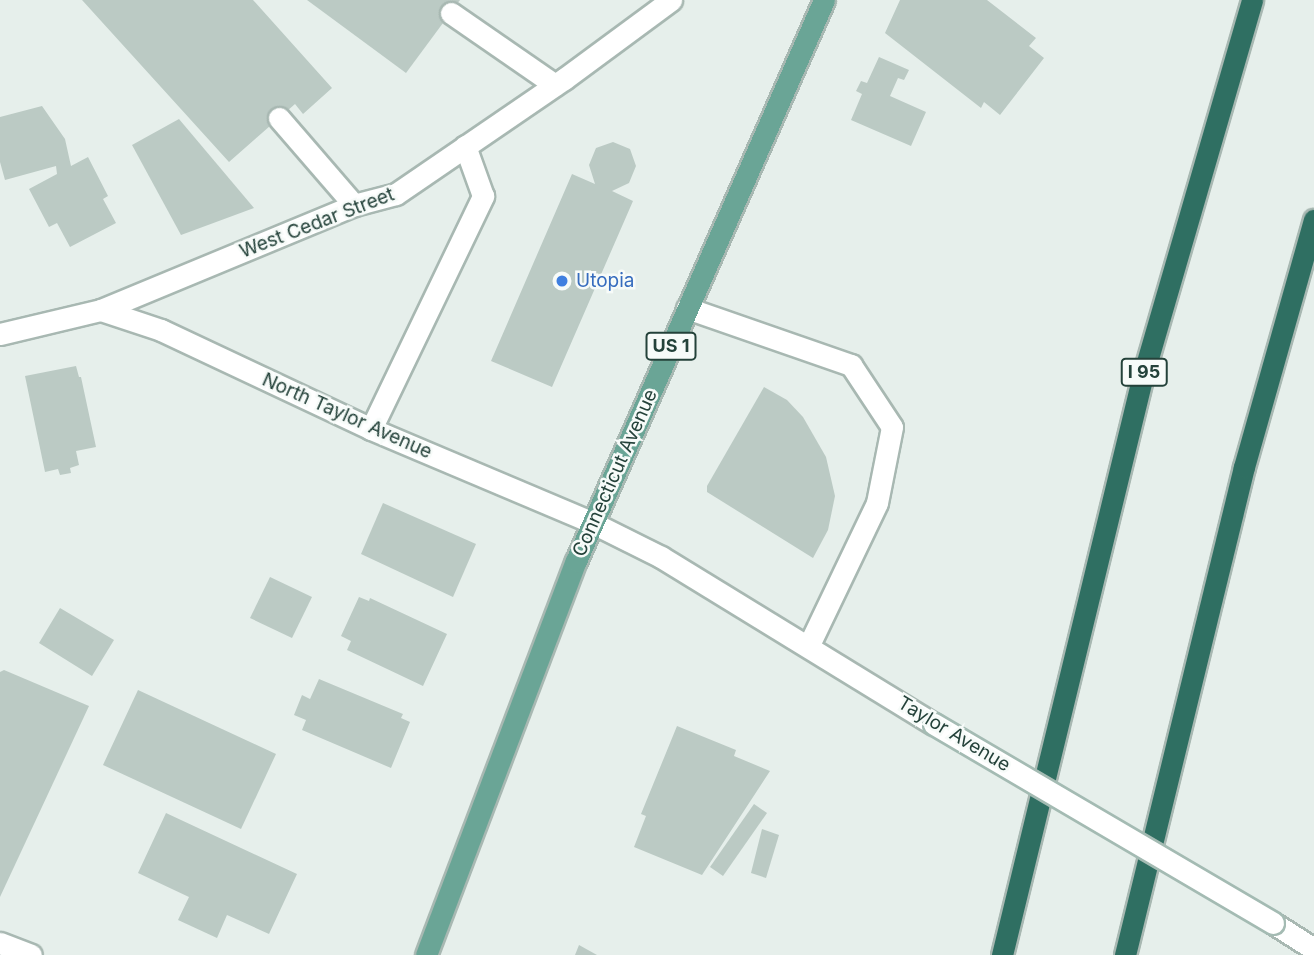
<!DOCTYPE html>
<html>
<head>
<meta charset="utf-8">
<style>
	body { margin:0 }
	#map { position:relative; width:1314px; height:955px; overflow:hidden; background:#e6efeb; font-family:Inter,sans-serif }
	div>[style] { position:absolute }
	.building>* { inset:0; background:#bbcac4 }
	.roads { filter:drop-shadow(2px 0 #a8b8b2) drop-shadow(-2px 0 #a8b8b2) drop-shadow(0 2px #a8b8b2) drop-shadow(0 -2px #a8b8b2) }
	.lane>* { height:21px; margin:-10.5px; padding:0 10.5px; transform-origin:10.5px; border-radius:10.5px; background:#fff }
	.secondary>* { height:21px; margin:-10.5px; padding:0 10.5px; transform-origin:10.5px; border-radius:10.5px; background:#fff }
	.primary>* { height:21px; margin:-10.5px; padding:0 10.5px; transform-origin:10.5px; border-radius:10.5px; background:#6aa596 }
	.highway>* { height:21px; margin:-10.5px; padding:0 10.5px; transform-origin:10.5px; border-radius:10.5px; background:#2f6f62 }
	.bridges { filter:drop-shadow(2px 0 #a4bbb3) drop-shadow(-2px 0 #a4bbb3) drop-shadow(0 2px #a4bbb3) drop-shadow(0 -2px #a4bbb3) }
	.secondary-bridge>* { height:21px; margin:-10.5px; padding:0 10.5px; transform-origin:10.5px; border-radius:10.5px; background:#fff }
	.dots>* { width:19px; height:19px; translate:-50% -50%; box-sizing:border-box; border:4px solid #f7fbf9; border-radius:50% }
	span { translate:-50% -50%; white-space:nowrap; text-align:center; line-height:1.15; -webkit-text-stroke:5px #f7fbf9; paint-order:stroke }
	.shield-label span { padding:2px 5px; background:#f7fbf9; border:2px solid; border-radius:5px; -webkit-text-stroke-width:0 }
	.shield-label { font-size:18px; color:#24423a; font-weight:700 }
	.street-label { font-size:19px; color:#24423a }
	.shop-label { font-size:19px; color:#366cbe }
	.left { translate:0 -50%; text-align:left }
</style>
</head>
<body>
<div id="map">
	<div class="building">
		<div style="clip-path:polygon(82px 0,253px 0,332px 88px,303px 114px,295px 104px,229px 162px)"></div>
		<div style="clip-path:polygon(307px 0,460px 0,406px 73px)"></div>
		<div style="clip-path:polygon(900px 0,987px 0,1036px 38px,1029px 46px,1044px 58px,1000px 115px,984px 102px,981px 108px,885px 33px)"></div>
		<div style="clip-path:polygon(879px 57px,909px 70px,904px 80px,898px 78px,890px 96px,926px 112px,911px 146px,851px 120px,862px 94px,856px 91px,861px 81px,867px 83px)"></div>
		<div style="clip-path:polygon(42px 106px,65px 139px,71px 166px,88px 157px,108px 196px,103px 199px,116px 223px,70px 247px,57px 223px,49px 227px,29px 189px,57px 174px,56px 166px,5px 180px,0 162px,0 117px)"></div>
		<div style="clip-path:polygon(179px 119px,254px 208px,181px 235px,132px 145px)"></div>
		<div style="clip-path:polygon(613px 142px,630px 149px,636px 166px,629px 183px,612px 191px,633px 201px,552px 387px,491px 361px,572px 174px,595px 184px,589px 165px,596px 148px)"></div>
		<div style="clip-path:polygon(76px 366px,79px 377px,81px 377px,96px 447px,76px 451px,79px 465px,70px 468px,71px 473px,60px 475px,58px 469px,45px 472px,25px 376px)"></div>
		<div style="clip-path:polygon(764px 387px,787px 400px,803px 417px,826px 457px,835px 496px,828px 530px,813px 558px,707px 492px,707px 486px)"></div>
		<div style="clip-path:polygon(383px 503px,476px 544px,453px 597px,361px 554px)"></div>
		<div style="clip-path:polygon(270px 577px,312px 597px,292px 638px,250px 618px)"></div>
		<div style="clip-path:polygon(359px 597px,369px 601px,370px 598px,447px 634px,423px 686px,347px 650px,351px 641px,341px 636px)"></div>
		<div style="clip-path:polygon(60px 608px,114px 640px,92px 676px,39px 643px)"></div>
		<div style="clip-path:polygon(4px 670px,89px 706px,0 897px,0 672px)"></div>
		<div style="clip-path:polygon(319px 679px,403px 714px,401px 718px,410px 722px,391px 768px,302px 730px,306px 720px,294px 715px,302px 695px,310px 699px)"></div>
		<div style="clip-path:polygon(138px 690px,276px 754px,241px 829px,103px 765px)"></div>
		<div style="clip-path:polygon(677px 726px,736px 750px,734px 756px,770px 771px,702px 875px,634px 847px,646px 816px,641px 814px)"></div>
		<div style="clip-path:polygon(754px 804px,767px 813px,723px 876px,710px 867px)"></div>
		<div style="clip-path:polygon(166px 813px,297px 874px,269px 934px,227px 915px,217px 938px,178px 920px,189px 897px,138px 873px)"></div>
		<div style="clip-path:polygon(762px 829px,779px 835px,766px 878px,751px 873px)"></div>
		<div style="clip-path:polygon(579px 945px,597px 955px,575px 955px)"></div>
	</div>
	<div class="roads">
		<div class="lane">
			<div style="left:451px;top:13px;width:126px;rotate:34.7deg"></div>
			<div style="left:279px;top:118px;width:115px;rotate:49.2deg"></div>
			<div style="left:687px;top:308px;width:174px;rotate:19.2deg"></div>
			<div style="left:851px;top:365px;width:74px;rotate:56.5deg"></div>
			<div style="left:892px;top:427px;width:77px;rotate:101.2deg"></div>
			<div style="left:877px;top:503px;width:157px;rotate:115.6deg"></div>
			<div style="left:371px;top:429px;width:259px;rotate:-64.3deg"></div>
			<div style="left:483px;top:196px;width:53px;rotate:-109.8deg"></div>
			<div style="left:0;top:943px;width:33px;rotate:21deg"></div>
		</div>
		<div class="secondary">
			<div style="left:101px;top:310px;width:63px;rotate:18.4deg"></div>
			<div style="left:161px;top:330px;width:232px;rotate:25.2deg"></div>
			<div style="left:371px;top:429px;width:241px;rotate:22.9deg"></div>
			<div style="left:593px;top:523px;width:76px;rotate:26.6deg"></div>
			<div style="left:661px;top:557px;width:320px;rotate:31.5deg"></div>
			<div style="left:0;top:334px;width:104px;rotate:-13.4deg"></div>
			<div style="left:101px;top:310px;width:274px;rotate:-22.5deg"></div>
			<div style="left:354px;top:205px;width:43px;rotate:-14.7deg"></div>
			<div style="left:396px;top:194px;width:204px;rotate:-34.4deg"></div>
			<div style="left:564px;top:79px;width:133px;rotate:-36.4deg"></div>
			<div style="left:1273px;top:923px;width:49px;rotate:32.4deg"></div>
		</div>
		<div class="primary">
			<div style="left:426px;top:955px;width:422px;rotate:-69.2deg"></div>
			<div style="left:576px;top:561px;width:613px;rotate:-66.15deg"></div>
		</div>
		<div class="highway">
			<div style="left:1002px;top:955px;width:593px;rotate:-76.34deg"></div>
			<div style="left:1142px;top:379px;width:395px;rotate:-73.8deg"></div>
			<div style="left:1125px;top:955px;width:502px;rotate:-76.3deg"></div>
			<div style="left:1244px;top:467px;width:257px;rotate:-74.2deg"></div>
		</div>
	</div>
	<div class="bridges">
		<div class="secondary-bridge">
			<div style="left:934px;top:724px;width:393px;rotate:30.4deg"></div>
		</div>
	</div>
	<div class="dots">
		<div style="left:562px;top:281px;background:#3f7fe0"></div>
	</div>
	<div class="shield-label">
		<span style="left:671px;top:346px">US 1</span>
		<span style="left:1144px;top:372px">I 95</span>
	</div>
	<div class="street-label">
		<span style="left:317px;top:223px;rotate:-21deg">West Cedar Street</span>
		<span style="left:347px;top:416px;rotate:24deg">North Taylor Avenue</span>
		<span style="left:615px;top:473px;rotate:-66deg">Connecticut Avenue</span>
		<span style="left:954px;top:734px;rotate:31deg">Taylor Avenue</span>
	</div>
	<div class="shop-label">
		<span class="left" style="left:576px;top:281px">Utopia</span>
	</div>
</div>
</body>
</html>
